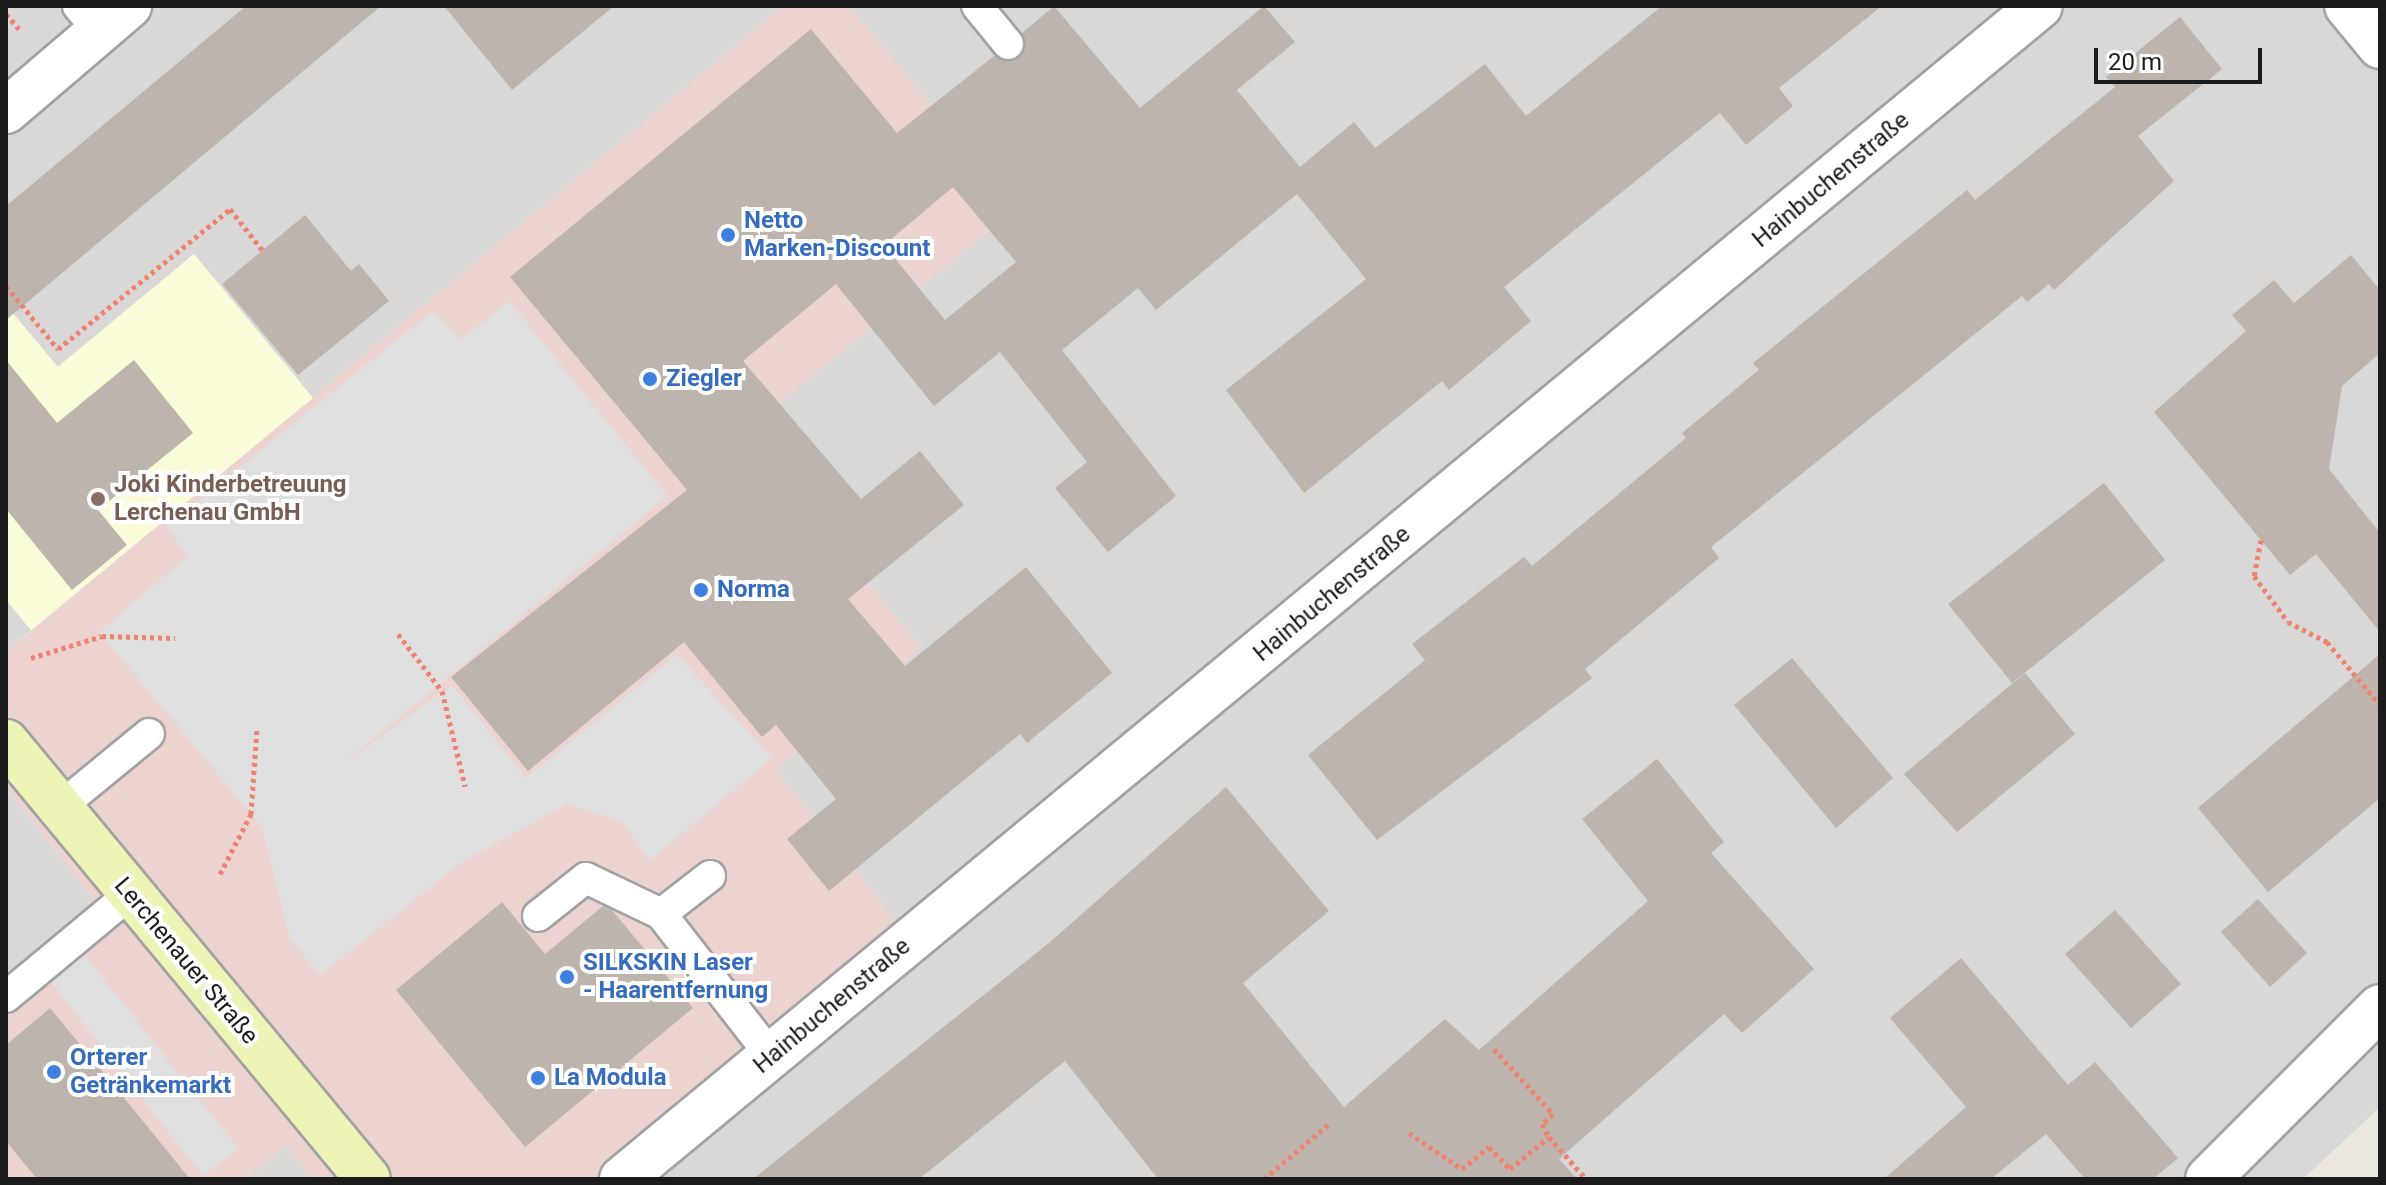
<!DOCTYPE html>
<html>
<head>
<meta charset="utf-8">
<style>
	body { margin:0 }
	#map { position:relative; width:2386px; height:1185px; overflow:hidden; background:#ece8e0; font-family:Roboto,sans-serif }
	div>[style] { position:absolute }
	.residential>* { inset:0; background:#d9d8d7 }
	.commercial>* { inset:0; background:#ecd3d0 }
	.education>* { inset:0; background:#fafcd9 }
	.parking>* { inset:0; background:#dfdfdf }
	.building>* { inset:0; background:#bcb4ad }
	.path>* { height:5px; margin-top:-2.5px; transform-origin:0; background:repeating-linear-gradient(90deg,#f0826e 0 4px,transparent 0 8px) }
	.roads { filter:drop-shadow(2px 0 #a2a2a2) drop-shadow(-2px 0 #a2a2a2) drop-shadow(0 2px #a2a2a2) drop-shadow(0 -2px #a2a2a2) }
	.service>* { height:30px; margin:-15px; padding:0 15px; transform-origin:15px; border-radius:15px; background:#fff }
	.minor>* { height:44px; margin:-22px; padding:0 22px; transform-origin:22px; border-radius:22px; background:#fff }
	.secondary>* { height:44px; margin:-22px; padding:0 22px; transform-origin:22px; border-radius:22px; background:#edf4b6 }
	.dots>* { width:22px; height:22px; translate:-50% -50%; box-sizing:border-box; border:4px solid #fff; border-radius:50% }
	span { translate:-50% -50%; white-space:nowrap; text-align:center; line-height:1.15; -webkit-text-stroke:8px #fff; paint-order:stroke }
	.street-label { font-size:24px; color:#1b1b1b }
	.shop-label { font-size:24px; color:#366cbe; font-weight:700 }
	.left { translate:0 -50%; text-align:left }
	.education-label { font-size:24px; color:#785e54; font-weight:700 }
	.frame { position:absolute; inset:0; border:8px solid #1b1b1b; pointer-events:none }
	.scale { position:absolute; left:2094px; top:48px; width:168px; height:36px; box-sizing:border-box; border:4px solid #1b1b1b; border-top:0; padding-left:10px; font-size:24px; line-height:28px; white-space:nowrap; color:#1b1b1b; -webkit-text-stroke:6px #fff; paint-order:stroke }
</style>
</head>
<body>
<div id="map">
	<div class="residential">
		<div style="clip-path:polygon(6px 6px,783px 6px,313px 398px,194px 254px,57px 367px,6px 305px)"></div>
		<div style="clip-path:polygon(849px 6px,2380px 6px,2380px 1107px,2303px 1179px,609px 1179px,903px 930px,776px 770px,744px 432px,1017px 208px)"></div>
		<div style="clip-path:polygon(6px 600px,31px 630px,6px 652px)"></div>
		<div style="clip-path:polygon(6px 789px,103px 911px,6px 987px)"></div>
		<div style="clip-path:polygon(286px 1146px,313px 1179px,245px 1179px)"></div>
	</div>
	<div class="commercial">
		<div style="clip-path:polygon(783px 6px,849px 6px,1017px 208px,744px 432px,921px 647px,776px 770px,903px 930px,609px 1179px,313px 1179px,286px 1146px,245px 1179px,6px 1179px,6px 987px,103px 911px,6px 789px,6px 652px)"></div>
	</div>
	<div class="education">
		<div style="clip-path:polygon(194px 254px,313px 398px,31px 630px,6px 600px,6px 305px,58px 367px)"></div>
	</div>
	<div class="parking">
		<div style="clip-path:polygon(509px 301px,667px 496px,339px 767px,452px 685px,526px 778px,677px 655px,772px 758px,650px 860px,623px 823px,568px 803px,462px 862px,320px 975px,290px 939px,263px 828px,99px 632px,188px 556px,166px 527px,433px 311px,461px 340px)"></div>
		<div style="clip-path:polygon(69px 936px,238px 1148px,203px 1176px,37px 964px)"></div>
	</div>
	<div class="building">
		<div style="clip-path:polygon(246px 6px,381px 6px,6px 320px,6px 206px)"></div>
		<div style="clip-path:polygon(444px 6px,614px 6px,512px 90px)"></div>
		<div style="clip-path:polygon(evenodd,1054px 6px,1140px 108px,1264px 6px,1295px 42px,1237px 90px,1300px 167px,1354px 122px,1375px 148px,1485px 64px,1526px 116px,1662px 6px,1882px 6px,1779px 88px,1793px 106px,1746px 145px,1720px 113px,1504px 287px,1531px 321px,1449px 390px,1442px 381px,1304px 493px,1226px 390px,1366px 279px,1333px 238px,1297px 194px,1156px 310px,1138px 288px,1062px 350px,1176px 496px,1108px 552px,1055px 488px,1087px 462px,1000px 352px,934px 406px,836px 284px,743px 361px,861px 499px,920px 451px,964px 505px,848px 599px,905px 666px,1026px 567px,1112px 673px,1027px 743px,1020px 734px,829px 891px,787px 839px,836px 799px,776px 725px,762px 737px,684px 642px,528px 771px,451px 677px,687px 490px,510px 277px,811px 29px,897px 133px,994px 56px,1019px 58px,1022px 33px,1054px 6px,953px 187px,1016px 262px,945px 320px,884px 245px,953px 187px)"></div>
		<div style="clip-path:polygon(2180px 17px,2222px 69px,2138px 136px,2174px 181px,2054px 290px,2049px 284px,2027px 302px,2022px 296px,1711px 547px,1719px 558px,1585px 669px,1592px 678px,1377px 840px,1308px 755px,1425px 660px,1412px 644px,1524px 557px,1532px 566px,1686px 438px,1682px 433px,1759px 370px,1753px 363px,1967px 190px,1975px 200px,2115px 87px,2106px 77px)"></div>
		<div style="clip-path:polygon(305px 215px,351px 271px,359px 264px,389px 301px,298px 375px,222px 284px)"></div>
		<div style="clip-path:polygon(2351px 255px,2380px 290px,2380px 353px,2342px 386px,2329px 469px,2380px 533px,2380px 632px,2316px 554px,2290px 575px,2154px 412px,2246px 331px,2232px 315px,2274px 280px,2294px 303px)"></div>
		<div style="clip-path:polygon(6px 360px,57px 423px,134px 360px,193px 433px,98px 510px,127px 545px,72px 590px,6px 509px)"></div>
		<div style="clip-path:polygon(2104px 483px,2165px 560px,2012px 683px,1948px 604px)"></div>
		<div style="clip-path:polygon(2380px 654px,2380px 798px,2268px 892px,2198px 808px)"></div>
		<div style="clip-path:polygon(1792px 658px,1893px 778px,1836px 828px,1734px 705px)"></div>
		<div style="clip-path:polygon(2025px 673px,2075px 734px,1957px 832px,1904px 774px)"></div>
		<div style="clip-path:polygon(1657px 759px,1724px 842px,1711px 853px,1814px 969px,1742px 1033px,1724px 1014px,1559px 1159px,1577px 1179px,1158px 1179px,1065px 1061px,919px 1179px,753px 1179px,1049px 943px,1226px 787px,1329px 911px,1243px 983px,1344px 1107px,1445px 1019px,1479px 1050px,1648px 901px,1582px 819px)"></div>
		<div style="clip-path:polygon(2258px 899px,2307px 953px,2270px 987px,2221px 932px)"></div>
		<div style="clip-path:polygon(502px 902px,545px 954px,603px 906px,612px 910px,693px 1008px,525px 1147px,396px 990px)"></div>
		<div style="clip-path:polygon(2115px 910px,2181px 984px,2131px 1028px,2065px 954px)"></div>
		<div style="clip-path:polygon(1961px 958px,2068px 1085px,2095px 1062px,2178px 1158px,2153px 1179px,2085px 1179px,2046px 1134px,1991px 1179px,1884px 1179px,1966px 1107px,1890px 1018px)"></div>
		<div style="clip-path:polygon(50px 1008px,125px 1099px,190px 1179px,37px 1179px,6px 1141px,6px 1045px)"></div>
	</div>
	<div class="path">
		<div style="left:6px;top:14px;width:23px;rotate:49deg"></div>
		<div style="left:6px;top:286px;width:82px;rotate:50.5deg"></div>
		<div style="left:58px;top:349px;width:222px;rotate:-39.1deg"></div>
		<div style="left:230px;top:209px;width:53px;rotate:51.8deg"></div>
		<div style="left:2261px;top:540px;width:37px;rotate:101deg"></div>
		<div style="left:2254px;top:576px;width:57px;rotate:53.5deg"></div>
		<div style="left:2288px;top:622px;width:44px;rotate:27.1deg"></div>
		<div style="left:2327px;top:642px;width:82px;rotate:49.9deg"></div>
		<div style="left:398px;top:634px;width:72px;rotate:52.3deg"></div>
		<div style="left:442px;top:691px;width:98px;rotate:76.4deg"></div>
		<div style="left:31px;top:658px;width:74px;rotate:-17.2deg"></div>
		<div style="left:102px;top:636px;width:73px;rotate:1.6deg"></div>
		<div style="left:220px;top:874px;width:68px;rotate:-62.7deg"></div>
		<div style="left:251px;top:814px;width:85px;rotate:-86deg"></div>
		<div style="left:1494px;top:1049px;width:88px;rotate:47.8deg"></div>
		<div style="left:1553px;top:1114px;width:15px;rotate:138deg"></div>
		<div style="left:1542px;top:1124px;width:15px;rotate:62deg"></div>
		<div style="left:1549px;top:1137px;width:56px;rotate:48.6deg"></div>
		<div style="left:1409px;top:1133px;width:64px;rotate:34.2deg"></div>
		<div style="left:1462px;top:1169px;width:35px;rotate:-39deg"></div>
		<div style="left:1489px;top:1147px;width:30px;rotate:46deg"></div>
		<div style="left:1510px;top:1169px;width:50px;rotate:-39.4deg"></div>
		<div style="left:1264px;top:1179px;width:84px;rotate:-40.2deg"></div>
	</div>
	<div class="roads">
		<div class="service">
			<div style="left:78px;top:6px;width:33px;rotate:50deg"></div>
			<div style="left:977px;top:6px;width:49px;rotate:50.8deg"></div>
			<div style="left:60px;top:807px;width:115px;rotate:-39.4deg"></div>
			<div style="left:661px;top:914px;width:62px;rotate:-37.8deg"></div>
			<div style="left:538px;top:916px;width:61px;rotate:-38.4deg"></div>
			<div style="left:586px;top:878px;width:83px;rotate:25.6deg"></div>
			<div style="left:661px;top:914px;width:180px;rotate:52.2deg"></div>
			<div style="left:6px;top:997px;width:160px;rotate:-39.7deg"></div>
		</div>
		<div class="minor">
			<div style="left:2347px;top:6px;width:52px;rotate:50.5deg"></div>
			<div style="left:6px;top:111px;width:162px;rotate:-40.5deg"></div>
			<div style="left:622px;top:1179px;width:1840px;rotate:-39.6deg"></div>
			<div style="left:2208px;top:1179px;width:243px;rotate:-45deg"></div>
		</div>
		<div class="secondary">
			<div style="left:6px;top:742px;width:567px;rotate:50.36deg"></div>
		</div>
	</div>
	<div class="dots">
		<div style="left:728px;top:235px;background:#3f7fe0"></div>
		<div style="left:650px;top:379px;background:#3f7fe0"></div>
		<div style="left:98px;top:499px;background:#8d6e63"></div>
		<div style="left:701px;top:590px;background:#3f7fe0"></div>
		<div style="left:567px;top:977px;background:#3f7fe0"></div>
		<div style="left:54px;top:1072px;background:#3f7fe0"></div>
		<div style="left:538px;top:1078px;background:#3f7fe0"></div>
	</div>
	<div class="street-label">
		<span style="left:1831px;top:180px;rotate:-40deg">Hainbuchenstraße</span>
		<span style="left:1332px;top:594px;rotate:-40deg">Hainbuchenstraße</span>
		<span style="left:186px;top:961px;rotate:50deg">Lerchenauer Straße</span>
		<span style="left:832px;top:1006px;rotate:-40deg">Hainbuchenstraße</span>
	</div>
	<div class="shop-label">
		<span class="left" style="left:744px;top:235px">Netto<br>Marken-Discount</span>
		<span class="left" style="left:666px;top:379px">Ziegler</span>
		<span class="left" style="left:717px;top:590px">Norma</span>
		<span class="left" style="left:583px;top:977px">SILKSKIN Laser<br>- Haarentfernung</span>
		<span class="left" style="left:70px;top:1072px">Orterer<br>Getränkemarkt</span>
		<span class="left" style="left:554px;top:1078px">La Modula</span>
	</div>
	<div class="education-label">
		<span class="left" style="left:114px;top:499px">Joki Kinderbetreuung<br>Lerchenau GmbH</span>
	</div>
	<div class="frame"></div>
	<div class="scale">20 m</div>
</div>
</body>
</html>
